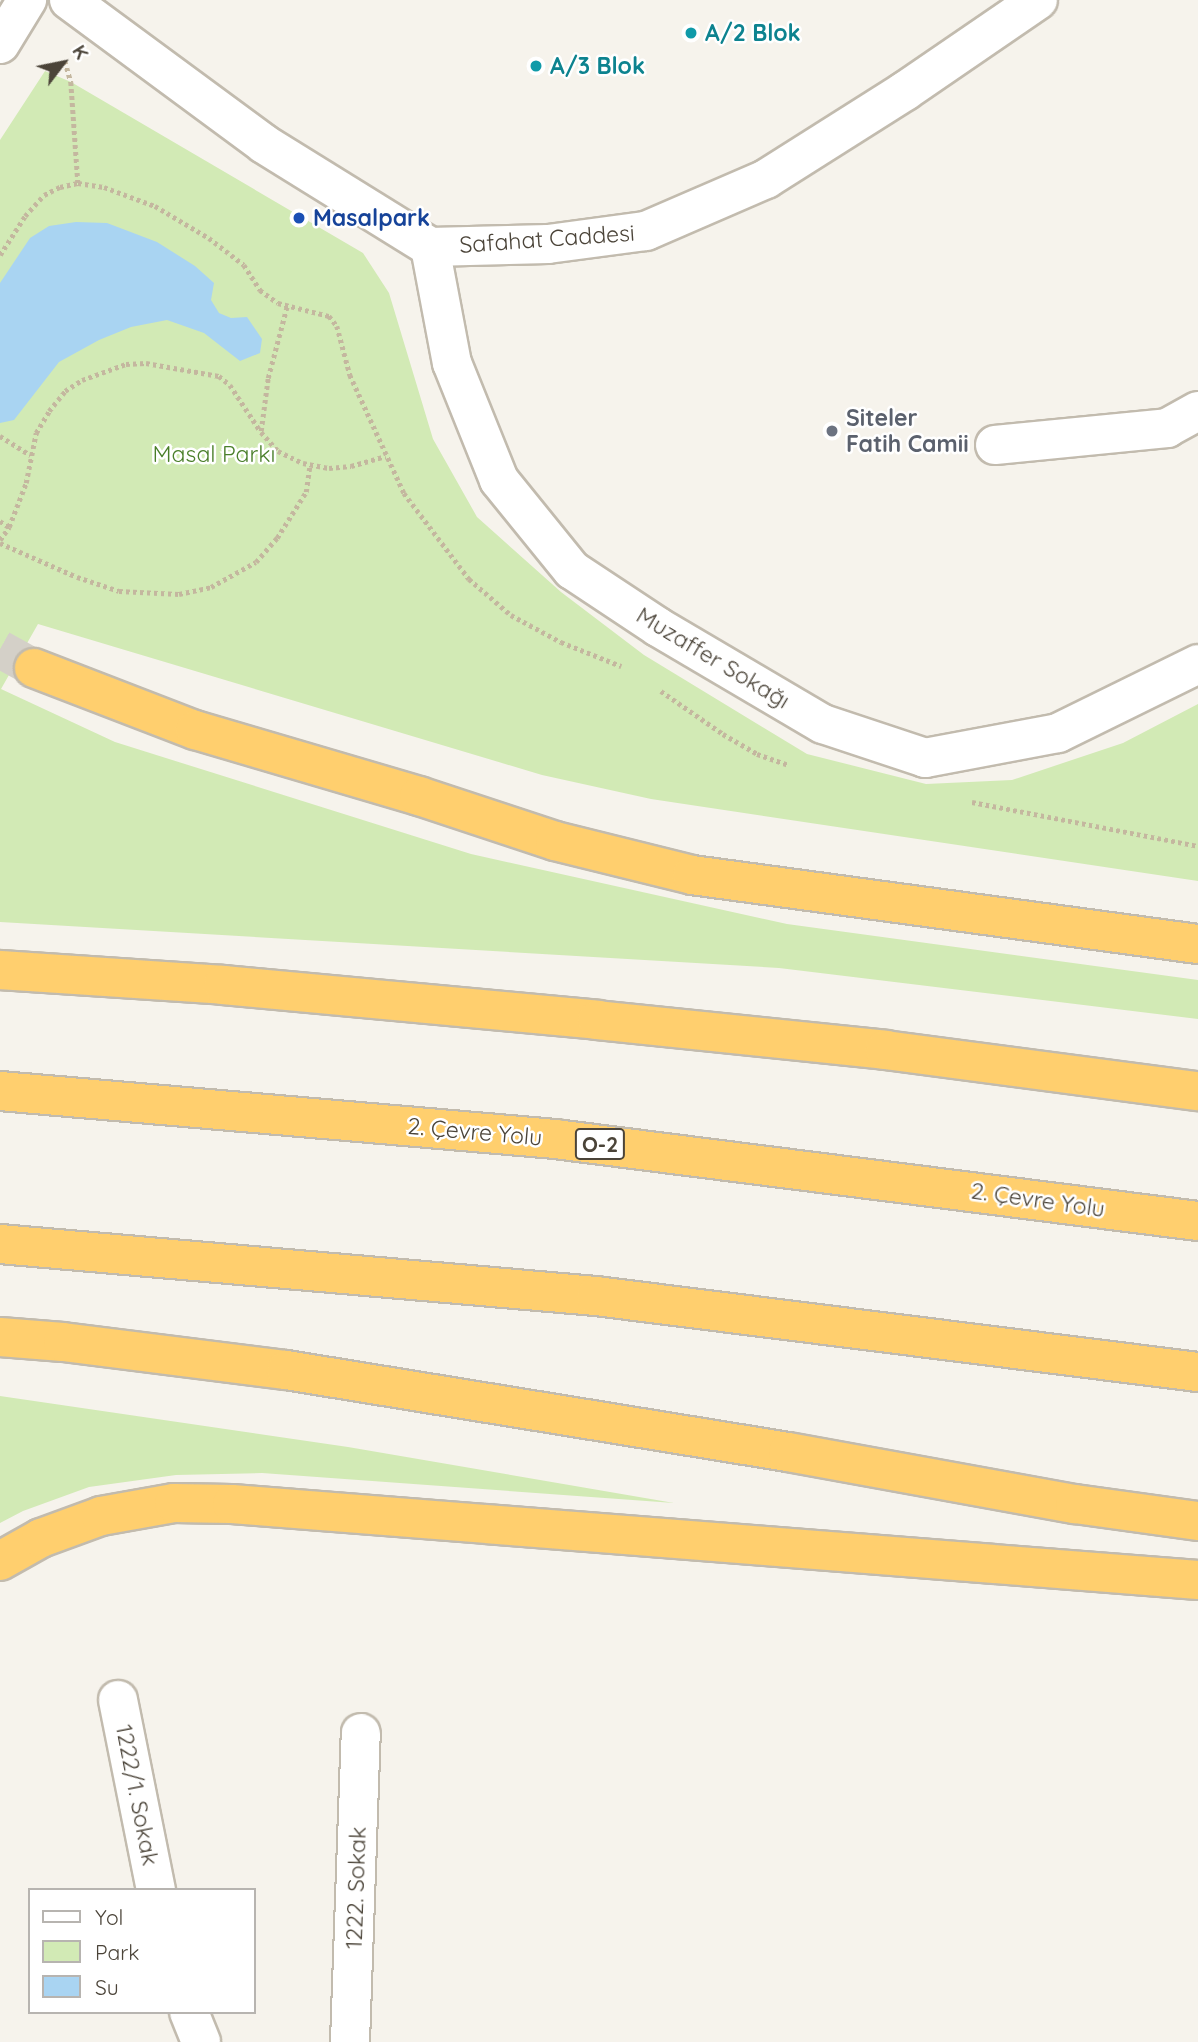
<!DOCTYPE html>
<html>
<head>
<meta charset="utf-8">
<style>
	body { margin:0 }
	#map { position:relative; width:1198px; height:2042px; overflow:hidden; background:#f6f3ec; font-family:Quicksand,sans-serif }
	div>[style] { position:absolute }
	.green>* { inset:0; background:#d2eab5 }
	.water>* { inset:0; background:#a9d4f2 }
	.highway-tunnel>* { height:38px; margin-top:-19px; transform-origin:0; background:repeating-linear-gradient(90deg,#d4d0c8 0 38px,transparent 0 57px) }
	.path>* { height:4.5px; margin-top:-2.25px; transform-origin:0; background:repeating-linear-gradient(90deg,#c4b79f 0 3.5px,transparent 0 7px) }
	.roads { filter:drop-shadow(2px 0 #c2bbae) drop-shadow(-2px 0 #c2bbae) drop-shadow(0 2px #c2bbae) drop-shadow(0 -2px #c2bbae) }
	.minor>* { height:38px; margin:-19px; padding:0 19px; transform-origin:19px; border-radius:19px; background:#fff }
	.highway>* { height:38px; margin:-19px; padding:0 19px; transform-origin:19px; border-radius:19px; background:#ffcf6e }
	.dots>* { width:19px; height:19px; translate:-50% -50%; box-sizing:border-box; border:4px solid #fff; border-radius:50% }
	span { translate:-50% -50%; white-space:nowrap; text-align:center; line-height:1.15; -webkit-text-stroke:5px #fff; paint-order:stroke }
	.shield-label span { padding:2px 5px; background:#fff; border:2px solid; border-radius:5px; -webkit-text-stroke-width:0 }
	.shield-label { font-size:21px; color:#4b4439; font-weight:700 }
	.culture-label { font-size:23px; color:#0d838f; font-weight:700 }
	.left { translate:0 -50%; text-align:left }
	.transit-label { font-size:23px; color:#164399; font-weight:700 }
	.street-label { font-size:23px; color:#4b4439 }
	.worship-label { font-size:23px; color:#5b616d; font-weight:700 }
	.park-label { font-size:23px; color:#4a7f2a }
	.legend { position:absolute; left:28px; top:1888px; width:228px; height:126px; box-sizing:border-box; background:#fff; border:2px solid #b7b4b0; margin:0; padding:9px 12px; list-style:none; font-size:21px; color:#4b4439 }
	.legend li { display:flex; align-items:center; gap:14px; height:35px }
	.legend b { width:35px; border:2px solid #b7b4b0 }
	.north { position:absolute; left:28px; top:28px; width:70px; height:70px; -webkit-text-stroke:5px #fff; paint-order:stroke; rotate:58deg; font-size:19px; font-weight:700; line-height:28px; text-align:center; color:#4b4439 }
	.north::after { content:''; display:block; margin:auto; width:24px; height:32px; background:#4b4439; clip-path:polygon(50% 0,100% 100%,50% 72%,0 100%) }
</style>
</head>
<body>
<div id="map">
	<div class="green">
		<div style="clip-path:polygon(45px 71px,71px 82px,363px 253px,389px 293px,433px 439px,477px 517px,561px 592px,644px 655px,807px 754px,926px 784px,1012px 780px,1123px 743px,1198px 704px,1198px 881px,651px 799px,542px 775px,38px 624px,1px 689px,115px 742px,471px 854px,787px 924px,1198px 980px,1198px 1019px,779px 968px,0 922px,0 140px)"></div>
		<div style="clip-path:polygon(0 1396px,348px 1447px,674px 1503px,262px 1473px,176px 1475px,89px 1487px,23px 1511px,0 1523px)"></div>
	</div>
	<div class="water">
		<div style="clip-path:polygon(76px 222px,107px 223px,157px 242px,195px 266px,214px 283px,211px 300px,219px 313px,231px 318px,247px 317px,262px 339px,260px 353px,240px 361px,204px 333px,167px 320px,131px 327px,99px 340px,59px 362px,14px 420px,0 423px,0 283px,30px 238px,49px 226px)"></div>
	</div>
	<div class="highway-tunnel">
		<div style="left:0;top:649px;width:39px;rotate:29deg"></div>
	</div>
	<div class="path">
		<div style="left:65px;top:61px;width:22px;rotate:74deg"></div>
		<div style="left:71px;top:82px;width:101px;rotate:86deg"></div>
		<div style="left:0;top:255px;width:46px;rotate:-57.3deg"></div>
		<div style="left:25px;top:216px;width:28px;rotate:-48deg"></div>
		<div style="left:44px;top:195px;width:18px;rotate:-27deg"></div>
		<div style="left:60px;top:187px;width:18px;rotate:-13deg"></div>
		<div style="left:78px;top:183px;width:26px;rotate:9deg"></div>
		<div style="left:104px;top:187px;width:54px;rotate:20.4deg"></div>
		<div style="left:155px;top:206px;width:63px;rotate:30.7deg"></div>
		<div style="left:209px;top:238px;width:44px;rotate:37.6deg"></div>
		<div style="left:244px;top:265px;width:30px;rotate:57deg"></div>
		<div style="left:260px;top:290px;width:22px;rotate:36deg"></div>
		<div style="left:278px;top:303px;width:53px;rotate:14.3deg"></div>
		<div style="left:329px;top:316px;width:13px;rotate:51deg"></div>
		<div style="left:337px;top:326px;width:51px;rotate:75.1deg"></div>
		<div style="left:350px;top:375px;width:130px;rotate:65.4deg"></div>
		<div style="left:404px;top:493px;width:108px;rotate:52.9deg"></div>
		<div style="left:469px;top:579px;width:55px;rotate:40.6deg"></div>
		<div style="left:511px;top:615px;width:57px;rotate:28.4deg"></div>
		<div style="left:561px;top:642px;width:65px;rotate:21.8deg"></div>
		<div style="left:261px;top:431px;width:53px;rotate:-82.5deg"></div>
		<div style="left:268px;top:378px;width:74px;rotate:-75.2deg"></div>
		<div style="left:0;top:436px;width:36px;rotate:32deg"></div>
		<div style="left:0;top:521px;width:11px;rotate:34deg"></div>
		<div style="left:0;top:540px;width:16px;rotate:-55deg"></div>
		<div style="left:9px;top:527px;width:47px;rotate:-68.9deg"></div>
		<div style="left:26px;top:483px;width:51px;rotate:-78.7deg"></div>
		<div style="left:36px;top:433px;width:26px;rotate:-59deg"></div>
		<div style="left:49px;top:411px;width:26px;rotate:-51deg"></div>
		<div style="left:65px;top:391px;width:20px;rotate:-33deg"></div>
		<div style="left:82px;top:380px;width:47px;rotate:-20deg"></div>
		<div style="left:126px;top:364px;width:20px;rotate:-3deg"></div>
		<div style="left:146px;top:363px;width:74px;rotate:10.1deg"></div>
		<div style="left:219px;top:376px;width:14px;rotate:39deg"></div>
		<div style="left:230px;top:385px;width:56px;rotate:56.6deg"></div>
		<div style="left:261px;top:432px;width:25px;rotate:48deg"></div>
		<div style="left:278px;top:451px;width:28px;rotate:26deg"></div>
		<div style="left:303px;top:463px;width:26px;rotate:11deg"></div>
		<div style="left:329px;top:468px;width:22px;rotate:-5deg"></div>
		<div style="left:351px;top:466px;width:36px;rotate:-16deg"></div>
		<div style="left:0;top:543px;width:84px;rotate:23.8deg"></div>
		<div style="left:77px;top:577px;width:44px;rotate:18.4deg"></div>
		<div style="left:119px;top:591px;width:60px;rotate:2.9deg"></div>
		<div style="left:179px;top:594px;width:33px;rotate:-12deg"></div>
		<div style="left:211px;top:587px;width:51px;rotate:-29.1deg"></div>
		<div style="left:256px;top:562px;width:32px;rotate:-49deg"></div>
		<div style="left:277px;top:538px;width:54px;rotate:-57.8deg"></div>
		<div style="left:306px;top:492px;width:27px;rotate:-82deg"></div>
		<div style="left:661px;top:691px;width:75px;rotate:34.7deg"></div>
		<div style="left:723px;top:734px;width:39px;rotate:30deg"></div>
		<div style="left:757px;top:754px;width:34px;rotate:19deg"></div>
		<div style="left:972px;top:802px;width:230px;rotate:11deg"></div>
	</div>
	<div class="roads">
		<div class="minor">
			<div style="left:69px;top:0;width:242px;rotate:36.4deg"></div>
			<div style="left:264px;top:144px;width:195px;rotate:31.8deg"></div>
			<div style="left:430px;top:247px;width:118px;rotate:-1.5deg"></div>
			<div style="left:548px;top:244px;width:99px;rotate:-7.6deg"></div>
			<div style="left:646px;top:231px;width:131px;rotate:-23.4deg"></div>
			<div style="left:766px;top:179px;width:165px;rotate:-32.3deg"></div>
			<div style="left:905px;top:91px;width:161px;rotate:-34.4deg"></div>
			<div style="left:0;top:44px;width:52px;rotate:-58.5deg"></div>
			<div style="left:430px;top:247px;width:118px;rotate:79.3deg"></div>
			<div style="left:452px;top:363px;width:126px;rotate:68.1deg"></div>
			<div style="left:499px;top:480px;width:116px;rotate:51deg"></div>
			<div style="left:572px;top:570px;width:103px;rotate:33.5deg"></div>
			<div style="left:658px;top:627px;width:191px;rotate:30.5deg"></div>
			<div style="left:823px;top:724px;width:108px;rotate:18.4deg"></div>
			<div style="left:925px;top:758px;width:135px;rotate:-10.6deg"></div>
			<div style="left:1058px;top:733px;width:156px;rotate:-26.2deg"></div>
			<div style="left:995px;top:445px;width:173px;rotate:-5.6deg"></div>
			<div style="left:1167px;top:428px;width:35px;rotate:-29deg"></div>
			<div style="left:118px;top:1700px;width:194px;rotate:78.7deg"></div>
			<div style="left:189px;top:2012px;width:32px;rotate:68deg"></div>
			<div style="left:350px;top:2042px;width:309px;rotate:-88deg"></div>
		</div>
		<div class="highway">
			<div style="left:34px;top:668px;width:173px;rotate:21.1deg"></div>
			<div style="left:195px;top:730px;width:234px;rotate:16.4deg"></div>
			<div style="left:419px;top:796px;width:143px;rotate:18.3deg"></div>
			<div style="left:555px;top:841px;width:141px;rotate:13.9deg"></div>
			<div style="left:692px;top:875px;width:511px;rotate:7.77deg"></div>
			<div style="left:0;top:970px;width:224px;rotate:3.8deg"></div>
			<div style="left:223px;top:985px;width:376px;rotate:5.3deg"></div>
			<div style="left:597px;top:1020px;width:290px;rotate:5.9deg"></div>
			<div style="left:885px;top:1050px;width:316px;rotate:7.5deg"></div>
			<div style="left:0;top:1091px;width:557px;rotate:4.94deg"></div>
			<div style="left:555px;top:1139px;width:648px;rotate:7.27deg"></div>
			<div style="left:0;top:1244px;width:598px;rotate:4.99deg"></div>
			<div style="left:596px;top:1296px;width:607px;rotate:7.2deg"></div>
			<div style="left:0;top:1337px;width:63px;rotate:4.5deg"></div>
			<div style="left:63px;top:1342px;width:225px;rotate:7.2deg"></div>
			<div style="left:286px;top:1370px;width:509px;rotate:9.28deg"></div>
			<div style="left:788px;top:1452px;width:292px;rotate:10.3deg"></div>
			<div style="left:1075px;top:1504px;width:124px;rotate:7.9deg"></div>
			<div style="left:0;top:1561px;width:47px;rotate:-29.3deg"></div>
			<div style="left:41px;top:1538px;width:64px;rotate:-20.1deg"></div>
			<div style="left:101px;top:1516px;width:74px;rotate:-10.1deg"></div>
			<div style="left:174px;top:1503px;width:58px;rotate:1deg"></div>
			<div style="left:232px;top:1504px;width:969px;rotate:4.5deg"></div>
		</div>
	</div>
	<div class="dots">
		<div style="left:691px;top:33px;background:#0f9aa8"></div>
		<div style="left:536px;top:66px;background:#0f9aa8"></div>
		<div style="left:299px;top:218px;background:#1a4fb4"></div>
		<div style="left:832px;top:431px;background:#6b7280"></div>
	</div>
	<div class="shield-label">
		<span style="left:600px;top:1144px">O-2</span>
	</div>
	<div class="culture-label">
		<span class="left" style="left:705px;top:33px">A/2 Blok</span>
		<span class="left" style="left:550px;top:66px">A/3 Blok</span>
	</div>
	<div class="transit-label">
		<span class="left" style="left:313px;top:218px">Masalpark</span>
	</div>
	<div class="street-label">
		<span style="left:547px;top:239px;rotate:-4deg">Safahat Caddesi</span>
		<span style="left:713px;top:658px;rotate:31deg">Muzaffer Sokağı</span>
		<span style="left:475px;top:1132px;rotate:5deg">2. Çevre Yolu</span>
		<span style="left:1038px;top:1200px;rotate:8deg">2. Çevre Yolu</span>
		<span style="left:137px;top:1795px;rotate:79deg">1222/1. Sokak</span>
		<span style="left:356px;top:1888px;rotate:-88deg">1222. Sokak</span>
	</div>
	<div class="worship-label">
		<span class="left" style="left:846px;top:431px">Siteler<br>Fatih Camii</span>
	</div>
	<div class="park-label">
		<span style="left:214px;top:454px">Masal Parkı</span>
	</div>
	<ul class="legend">
	<li><b style="height:9px;background:#fff"></b>Yol</li>
	<li><b style="height:19px;background:#d2eab5"></b>Park</li>
	<li><b style="height:19px;background:#a9d4f2"></b>Su</li>
	</ul>
	<div class="north">K</div>
</div>
</body>
</html>
